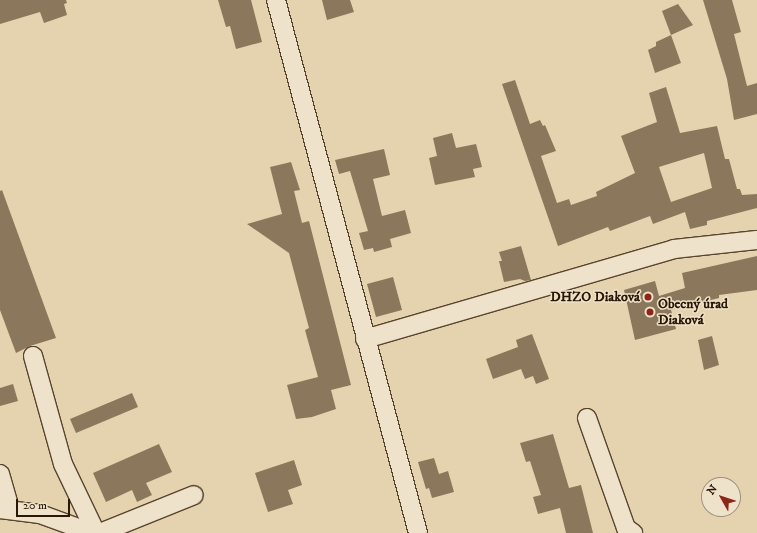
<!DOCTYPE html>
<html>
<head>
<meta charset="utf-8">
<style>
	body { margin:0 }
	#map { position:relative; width:757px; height:533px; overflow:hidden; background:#e5d2ae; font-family:"IM FELL DW Pica",serif }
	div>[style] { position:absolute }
	.building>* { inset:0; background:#8b785c }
	.roads { filter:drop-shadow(1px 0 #59452e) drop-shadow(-1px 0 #59452e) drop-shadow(0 1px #59452e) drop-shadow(0 -1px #59452e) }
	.minor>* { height:18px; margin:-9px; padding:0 9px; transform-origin:9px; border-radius:9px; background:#eee2ca }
	.dots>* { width:11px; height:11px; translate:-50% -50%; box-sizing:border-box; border:2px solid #eee2ca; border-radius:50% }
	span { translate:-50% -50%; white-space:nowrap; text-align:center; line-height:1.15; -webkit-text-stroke:3px #eee2ca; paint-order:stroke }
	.poi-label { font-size:14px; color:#2a1603; font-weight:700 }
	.right { translate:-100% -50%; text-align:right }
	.left { translate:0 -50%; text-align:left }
	.north { position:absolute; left:701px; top:477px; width:40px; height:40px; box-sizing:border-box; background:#eee2ca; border:1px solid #a0907a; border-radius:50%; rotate:309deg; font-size:11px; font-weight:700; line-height:16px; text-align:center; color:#2a1603 }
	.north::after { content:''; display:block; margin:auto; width:14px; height:18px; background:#8f2418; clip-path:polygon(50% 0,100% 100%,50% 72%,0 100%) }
	.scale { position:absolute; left:16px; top:499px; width:54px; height:18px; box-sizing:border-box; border:2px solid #2a1603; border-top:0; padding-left:5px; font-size:12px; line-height:14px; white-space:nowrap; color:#2a1603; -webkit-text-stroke:3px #eee2ca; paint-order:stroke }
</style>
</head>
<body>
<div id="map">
	<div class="building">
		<div style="clip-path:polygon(0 0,66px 0,67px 3px,64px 4px,67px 15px,44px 23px,40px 12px,0 24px)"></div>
		<div style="clip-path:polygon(218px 0,251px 0,262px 42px,236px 49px,230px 26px,226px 27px)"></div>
		<div style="clip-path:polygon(322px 0,350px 0,354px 12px,327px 20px)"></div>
		<div style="clip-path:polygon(703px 0,732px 0,741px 32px,734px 34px,747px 86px,757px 83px,757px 114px,734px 120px,727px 79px)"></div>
		<div style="clip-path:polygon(678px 4px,693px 25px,671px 35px,662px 11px)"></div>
		<div style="clip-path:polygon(671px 35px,681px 63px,655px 73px,648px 50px,656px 46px,656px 42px)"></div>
		<div style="clip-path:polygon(evenodd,515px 80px,530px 124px,540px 120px,543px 126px,545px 125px,556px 151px,541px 156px,557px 203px,569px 199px,571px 205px,597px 196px,596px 192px,635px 173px,621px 136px,657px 122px,649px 93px,666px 87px,680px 133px,717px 126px,725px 159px,729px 159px,737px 189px,740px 189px,742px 195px,757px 194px,757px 208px,707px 221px,707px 225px,690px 229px,685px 212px,653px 224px,650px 216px,610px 231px,608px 227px,558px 246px,502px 84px,515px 80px,704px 153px,712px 188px,671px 202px,659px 167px,704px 153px)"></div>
		<div style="clip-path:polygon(452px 133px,456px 148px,476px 144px,482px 167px,473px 169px,475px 177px,435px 185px,429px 158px,437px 156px,433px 138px)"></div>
		<div style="clip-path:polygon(384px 149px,390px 175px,373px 179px,382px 216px,405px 210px,411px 233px,390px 239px,392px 247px,374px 252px,373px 248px,364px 250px,359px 233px,368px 231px,350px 171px,339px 174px,335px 160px)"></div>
		<div style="clip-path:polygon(291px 162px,300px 190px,294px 191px,302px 223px,309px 221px,351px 385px,331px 390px,336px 409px,312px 417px,296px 419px,287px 385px,318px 377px,305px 330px,309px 328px,289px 253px,247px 224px,282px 214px,270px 167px)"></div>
		<div style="clip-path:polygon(2px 190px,56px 338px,30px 346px,16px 353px,0 310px,0 191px)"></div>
		<div style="clip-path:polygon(521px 246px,531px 280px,525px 281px,520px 279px,504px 282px,499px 261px,502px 261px,499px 252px)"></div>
		<div style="clip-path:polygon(757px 256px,757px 290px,719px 295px,719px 298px,671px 310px,676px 329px,635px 340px,624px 290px,655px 281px,659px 296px,685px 288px,682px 273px)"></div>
		<div style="clip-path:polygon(393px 277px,402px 310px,376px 317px,367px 284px)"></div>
		<div style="clip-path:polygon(532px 334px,549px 379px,536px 384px,533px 376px,525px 379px,521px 369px,493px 379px,486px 359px,518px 347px,516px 340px)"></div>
		<div style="clip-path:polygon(712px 336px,719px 365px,704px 370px,698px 340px)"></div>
		<div style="clip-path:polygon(13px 384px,18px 401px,0 406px,0 388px)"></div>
		<div style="clip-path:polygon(132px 393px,138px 407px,76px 433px,70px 419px)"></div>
		<div style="clip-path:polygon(553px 434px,569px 488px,581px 485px,593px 533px,566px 533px,560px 508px,538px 514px,533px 497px,541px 495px,530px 461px,526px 462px,520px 443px)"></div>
		<div style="clip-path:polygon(159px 444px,172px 472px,146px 483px,152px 495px,137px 502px,132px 490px,106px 502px,93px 473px)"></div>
		<div style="clip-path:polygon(434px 458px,439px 474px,448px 471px,454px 492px,432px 498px,429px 488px,426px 489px,418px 462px)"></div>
		<div style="clip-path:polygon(294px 460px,302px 485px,288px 490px,293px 504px,268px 512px,255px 473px)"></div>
	</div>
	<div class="roads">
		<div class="minor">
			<div style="left:276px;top:0;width:552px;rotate:75.08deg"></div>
			<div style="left:365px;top:339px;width:322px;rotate:-16.2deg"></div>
			<div style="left:674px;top:249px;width:83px;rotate:-6.2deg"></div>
			<div style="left:33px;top:356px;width:112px;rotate:74.5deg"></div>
			<div style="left:63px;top:464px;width:76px;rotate:64.4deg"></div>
			<div style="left:587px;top:418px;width:117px;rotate:70.5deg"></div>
			<div style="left:626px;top:528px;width:9px;rotate:36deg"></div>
			<div style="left:0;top:474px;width:37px;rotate:74deg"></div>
			<div style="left:0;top:509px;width:40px;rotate:7.1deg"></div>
			<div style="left:40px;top:514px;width:55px;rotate:20.1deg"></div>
			<div style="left:100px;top:533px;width:101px;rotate:-22deg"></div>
		</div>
	</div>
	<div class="dots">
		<div style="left:648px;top:297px;background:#8f2418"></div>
		<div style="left:650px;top:312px;background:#8f2418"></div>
	</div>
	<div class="poi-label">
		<span class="right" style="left:640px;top:297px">DHZO Diaková</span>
		<span class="left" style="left:658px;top:312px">Obecný úrad<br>Diaková</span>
	</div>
	<div class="north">N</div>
	<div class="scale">20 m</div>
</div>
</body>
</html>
